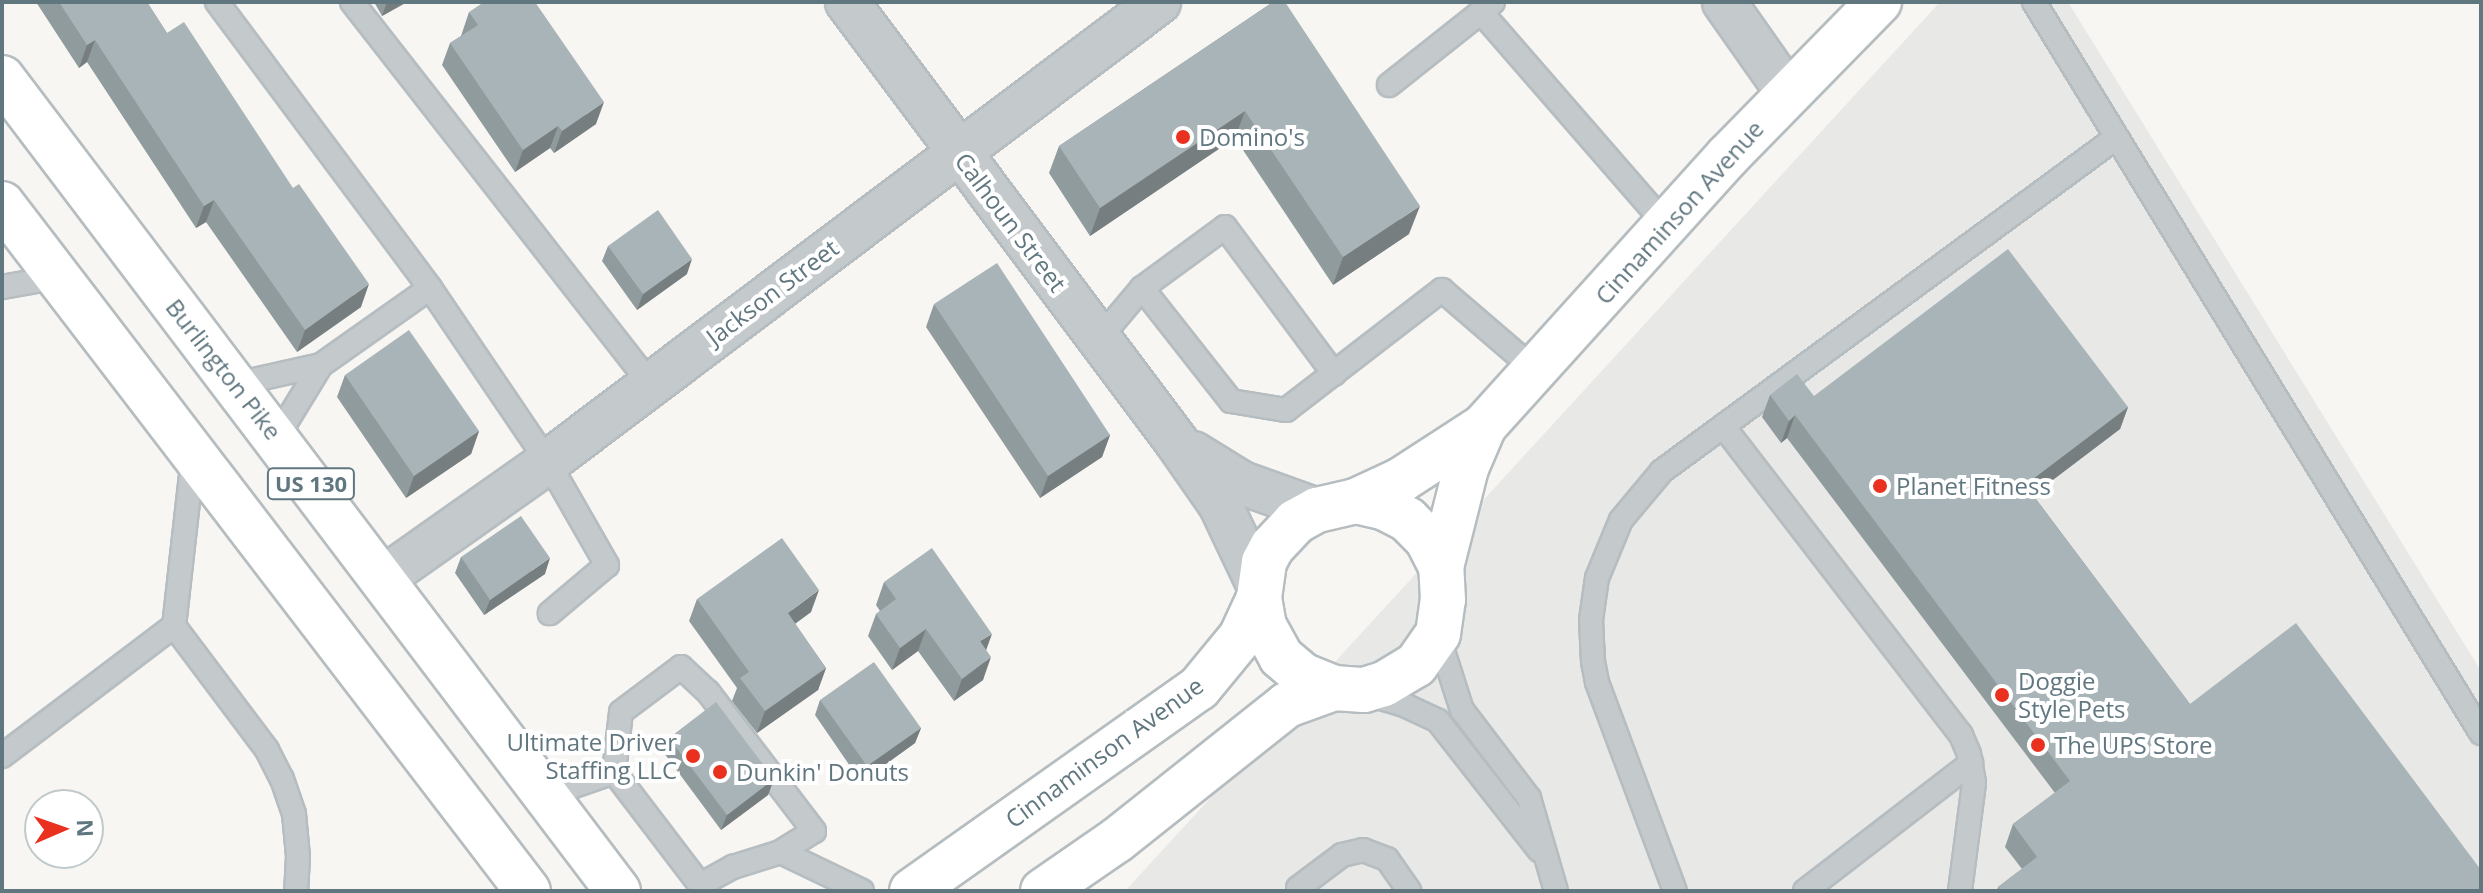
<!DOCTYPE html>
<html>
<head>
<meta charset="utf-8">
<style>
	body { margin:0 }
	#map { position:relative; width:2483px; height:893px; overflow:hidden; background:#f7f6f3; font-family:"Open Sans",sans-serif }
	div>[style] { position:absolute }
	.built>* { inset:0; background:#e8e8e7 }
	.roads { filter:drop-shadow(2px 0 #b6bdc0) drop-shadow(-2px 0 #b6bdc0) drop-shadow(0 2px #b6bdc0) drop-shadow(0 -2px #b6bdc0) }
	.lane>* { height:22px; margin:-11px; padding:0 11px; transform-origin:11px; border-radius:11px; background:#c4c9cb }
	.street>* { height:42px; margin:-21px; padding:0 21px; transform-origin:21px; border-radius:21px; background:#c4c9cb }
	.secondary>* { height:44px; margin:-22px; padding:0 22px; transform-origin:22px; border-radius:22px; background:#fff }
	.highway>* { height:44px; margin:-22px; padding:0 22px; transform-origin:22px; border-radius:22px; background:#fff }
	.wall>* { inset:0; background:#909b9d }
	.shaded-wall>* { inset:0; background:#767e80 }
	.building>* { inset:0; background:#a8b4b7 }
	.dots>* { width:22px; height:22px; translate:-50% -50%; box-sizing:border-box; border:4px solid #fff; border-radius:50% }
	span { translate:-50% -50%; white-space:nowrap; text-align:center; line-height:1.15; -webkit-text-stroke:8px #fff; paint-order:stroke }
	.shield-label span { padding:2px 6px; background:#fff; border:2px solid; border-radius:6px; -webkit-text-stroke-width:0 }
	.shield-label { font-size:22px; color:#617780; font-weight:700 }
	.poi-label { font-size:24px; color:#617780 }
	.left { translate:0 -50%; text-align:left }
	.right { translate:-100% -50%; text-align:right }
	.street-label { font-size:24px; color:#617780 }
	.frame { position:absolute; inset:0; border:4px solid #617780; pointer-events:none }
	.north { position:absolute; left:24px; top:789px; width:80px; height:80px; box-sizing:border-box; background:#fff; border:2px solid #c0c9cc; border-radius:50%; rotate:88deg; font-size:22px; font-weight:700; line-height:32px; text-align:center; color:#617780 }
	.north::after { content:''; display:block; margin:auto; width:28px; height:36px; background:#ea3120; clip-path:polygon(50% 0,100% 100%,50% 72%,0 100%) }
</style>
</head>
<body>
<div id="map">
	<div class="built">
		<div style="clip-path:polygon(1940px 2px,2068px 2px,2481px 671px,2481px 891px,1125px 891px)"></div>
	</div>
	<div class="roads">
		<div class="lane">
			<div style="left:217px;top:2px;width:357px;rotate:53.3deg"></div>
			<div style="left:430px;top:288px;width:210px;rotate:55.9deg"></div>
			<div style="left:548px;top:462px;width:119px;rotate:60.2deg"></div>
			<div style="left:607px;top:565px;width:75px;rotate:139.9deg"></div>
			<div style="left:352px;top:2px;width:484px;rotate:52deg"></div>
			<div style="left:1493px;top:2px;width:16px;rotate:140deg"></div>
			<div style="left:1481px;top:12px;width:282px;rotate:49deg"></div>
			<div style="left:2034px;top:2px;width:857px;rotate:58.55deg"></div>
			<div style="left:1389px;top:85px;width:117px;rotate:-38.4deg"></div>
			<div style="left:2px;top:287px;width:57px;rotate:-10.1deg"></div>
			<div style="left:1142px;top:288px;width:103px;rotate:-36.3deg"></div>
			<div style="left:1225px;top:227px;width:183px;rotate:53.4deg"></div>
			<div style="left:1099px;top:339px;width:67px;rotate:-49.9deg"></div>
			<div style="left:1142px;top:288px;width:144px;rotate:51.8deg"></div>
			<div style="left:1231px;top:401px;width:56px;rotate:9.3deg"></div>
			<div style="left:1286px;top:410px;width:197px;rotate:-37.6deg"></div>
			<div style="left:1442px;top:290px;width:123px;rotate:40.7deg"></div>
			<div style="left:236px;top:384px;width:87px;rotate:-12.6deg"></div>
			<div style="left:321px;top:365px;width:133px;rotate:-35.2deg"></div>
			<div style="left:1723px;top:426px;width:390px;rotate:52.4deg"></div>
			<div style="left:1961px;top:735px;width:21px;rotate:67deg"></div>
			<div style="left:1969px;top:754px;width:29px;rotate:80deg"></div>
			<div style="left:1974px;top:783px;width:109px;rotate:97.4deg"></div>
			<div style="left:277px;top:437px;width:84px;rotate:-58.6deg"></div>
			<div style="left:193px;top:457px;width:170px;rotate:96.4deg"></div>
			<div style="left:174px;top:626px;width:155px;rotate:53.1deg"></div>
			<div style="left:267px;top:750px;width:33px;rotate:63deg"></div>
			<div style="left:282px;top:779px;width:37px;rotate:71deg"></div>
			<div style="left:294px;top:814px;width:42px;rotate:84.6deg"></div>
			<div style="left:298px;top:856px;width:35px;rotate:93deg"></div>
			<div style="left:1438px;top:635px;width:79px;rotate:72.3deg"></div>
			<div style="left:1462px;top:710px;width:111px;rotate:52.7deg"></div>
			<div style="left:1529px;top:798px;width:97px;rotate:73.8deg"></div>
			<div style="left:1370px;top:695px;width:33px;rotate:16deg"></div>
			<div style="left:1402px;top:704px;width:40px;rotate:25deg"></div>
			<div style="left:1438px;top:721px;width:164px;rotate:51.9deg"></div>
			<div style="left:2px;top:756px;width:216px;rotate:-37.1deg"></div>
			<div style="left:614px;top:772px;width:60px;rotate:-83.3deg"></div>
			<div style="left:621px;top:712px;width:75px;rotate:-36.9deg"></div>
			<div style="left:681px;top:667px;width:37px;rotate:43deg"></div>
			<div style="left:708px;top:692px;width:175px;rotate:52.7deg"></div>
			<div style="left:814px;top:831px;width:39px;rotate:148deg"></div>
			<div style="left:545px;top:796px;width:73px;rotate:-19.2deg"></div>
			<div style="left:614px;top:772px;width:142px;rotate:52.7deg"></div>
			<div style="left:700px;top:885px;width:38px;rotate:-29deg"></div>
			<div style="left:733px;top:867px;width:50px;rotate:-17.4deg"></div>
			<div style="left:781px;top:852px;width:90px;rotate:25.7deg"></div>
			<div style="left:1298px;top:888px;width:55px;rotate:-36.9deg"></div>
			<div style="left:1342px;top:855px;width:22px;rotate:-13deg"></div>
			<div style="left:1363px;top:850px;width:26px;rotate:21deg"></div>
			<div style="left:1387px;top:859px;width:39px;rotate:55deg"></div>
			<div style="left:1675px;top:891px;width:223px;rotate:-110.5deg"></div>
			<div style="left:1597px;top:682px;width:20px;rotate:-101deg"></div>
			<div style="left:1593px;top:662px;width:42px;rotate:-92.7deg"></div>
			<div style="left:1591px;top:620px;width:42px;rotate:-81.9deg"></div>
			<div style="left:1597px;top:578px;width:63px;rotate:-67.5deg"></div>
			<div style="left:1621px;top:520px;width:64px;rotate:-50.1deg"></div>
			<div style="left:1662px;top:471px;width:564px;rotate:-36.28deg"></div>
			<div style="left:1805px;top:891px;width:210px;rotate:-37.6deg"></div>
		</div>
		<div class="street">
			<div style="left:847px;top:2px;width:549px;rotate:53.15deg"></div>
			<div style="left:1176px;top:441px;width:77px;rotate:55.1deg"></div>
			<div style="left:1220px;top:504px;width:91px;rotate:64.6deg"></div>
			<div style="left:1724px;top:2px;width:111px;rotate:54.9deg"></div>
			<div style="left:1193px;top:453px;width:57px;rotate:31.5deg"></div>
			<div style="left:1242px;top:483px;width:80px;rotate:19.8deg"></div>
			<div style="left:382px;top:579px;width:203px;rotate:-35.2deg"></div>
			<div style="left:548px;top:462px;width:765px;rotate:-36.97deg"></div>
		</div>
		<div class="secondary">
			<div style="left:1356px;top:501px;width:28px;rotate:13deg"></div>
			<div style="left:1383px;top:507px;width:28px;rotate:27deg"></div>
			<div style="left:1408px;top:520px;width:27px;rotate:45deg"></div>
			<div style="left:1427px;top:539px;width:31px;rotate:63deg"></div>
			<div style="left:1259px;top:598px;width:28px;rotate:80deg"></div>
			<div style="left:1264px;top:626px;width:35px;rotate:61deg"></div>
			<div style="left:1281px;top:657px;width:30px;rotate:40deg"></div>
			<div style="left:1304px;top:676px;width:32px;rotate:22deg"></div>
			<div style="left:912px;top:891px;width:352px;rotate:-35.3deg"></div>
			<div style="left:1199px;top:688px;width:66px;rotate:-50.5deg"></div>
			<div style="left:1241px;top:637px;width:43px;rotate:-65.2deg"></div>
			<div style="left:1259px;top:598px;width:36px;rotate:-82deg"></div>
			<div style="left:1264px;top:562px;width:17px;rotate:-62deg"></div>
			<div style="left:1272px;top:547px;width:34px;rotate:-47deg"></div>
			<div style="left:1295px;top:522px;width:25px;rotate:-29deg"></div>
			<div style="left:1317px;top:510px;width:40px;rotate:-13deg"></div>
			<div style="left:1356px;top:501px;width:50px;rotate:-25deg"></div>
			<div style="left:1401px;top:480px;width:99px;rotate:-33deg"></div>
			<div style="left:1484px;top:426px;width:364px;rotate:-47.9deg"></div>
			<div style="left:1728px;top:156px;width:216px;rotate:-45.6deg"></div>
			<div style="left:1043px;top:891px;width:90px;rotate:-34.6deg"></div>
			<div style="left:1117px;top:840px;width:217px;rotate:-38.5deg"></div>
			<div style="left:1287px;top:705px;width:50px;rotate:-19.9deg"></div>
			<div style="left:1334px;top:688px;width:30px;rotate:4deg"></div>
			<div style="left:1364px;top:690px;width:21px;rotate:-17deg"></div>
			<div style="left:1384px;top:684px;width:37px;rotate:-31deg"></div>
			<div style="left:1416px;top:665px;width:38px;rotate:-55deg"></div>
			<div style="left:1438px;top:634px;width:34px;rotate:-82deg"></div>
			<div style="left:1443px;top:600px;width:33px;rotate:-93deg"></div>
			<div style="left:1441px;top:567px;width:102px;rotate:-75.8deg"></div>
			<div style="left:1466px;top:468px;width:46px;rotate:-66.8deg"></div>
		</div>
		<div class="highway">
			<div style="left:2px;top:78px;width:1020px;rotate:52.85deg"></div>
			<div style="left:2px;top:204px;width:865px;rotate:52.56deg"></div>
		</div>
	</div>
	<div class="wall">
		<div style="clip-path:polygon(36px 2px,147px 2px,167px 33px,361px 307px,297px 352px,206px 222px,196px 228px,87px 62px,79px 68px)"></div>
		<div style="clip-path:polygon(374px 2px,407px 2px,382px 16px)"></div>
		<div style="clip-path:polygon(1273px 2px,1409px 234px,1333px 285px,1235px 138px,1090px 236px,1049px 173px,1059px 146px)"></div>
		<div style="clip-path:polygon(469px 12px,596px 124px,554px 153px,550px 148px,515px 172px,442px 65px,450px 43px,461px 36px)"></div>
		<div style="clip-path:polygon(608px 246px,687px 274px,637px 310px,602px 261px)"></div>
		<div style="clip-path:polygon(934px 304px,1110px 435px,1102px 457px,1040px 498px,926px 327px)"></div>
		<div style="clip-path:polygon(345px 375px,479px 431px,471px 454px,406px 498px,337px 397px)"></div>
		<div style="clip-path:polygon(1770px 395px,2128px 407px,2120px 429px,2033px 495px,2190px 704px,2481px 891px,1997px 891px,1998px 887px,2022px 869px,2005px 847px,2013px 824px,2055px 793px,1787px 438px,1781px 443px,1762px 417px)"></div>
		<div style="clip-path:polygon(461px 557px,545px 574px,484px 615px,455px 573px)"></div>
		<div style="clip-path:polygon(884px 582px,986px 650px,983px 680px,954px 701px,918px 651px,892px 670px,868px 636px,876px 614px,880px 611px,876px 605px)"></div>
		<div style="clip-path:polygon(697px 599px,811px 612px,795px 624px,826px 668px,818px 690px,757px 733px,732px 701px,737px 688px,689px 621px)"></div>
		<div style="clip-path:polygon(820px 700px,921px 728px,915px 743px,861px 782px,815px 715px)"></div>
		<div style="clip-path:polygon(669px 738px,774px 779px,768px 795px,721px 830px,664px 753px)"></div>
	</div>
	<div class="shaded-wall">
		<div style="clip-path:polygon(387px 2px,407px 2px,382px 16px)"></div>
		<div style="clip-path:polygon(95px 40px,87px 62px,79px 68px,87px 45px)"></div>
		<div style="clip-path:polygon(604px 102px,596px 124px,554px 153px,562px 131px)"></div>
		<div style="clip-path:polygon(1245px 111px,1235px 138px,1090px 236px,1100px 208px)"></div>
		<div style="clip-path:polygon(558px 126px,550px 148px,515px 172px,523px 150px)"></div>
		<div style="clip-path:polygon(214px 200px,206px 222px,196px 228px,204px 206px)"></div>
		<div style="clip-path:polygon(1420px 206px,1409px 234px,1333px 285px,1343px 257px)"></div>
		<div style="clip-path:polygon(692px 259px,687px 274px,637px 310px,643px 294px)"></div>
		<div style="clip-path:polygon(369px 284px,361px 307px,297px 352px,305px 330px)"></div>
		<div style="clip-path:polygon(2128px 407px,2120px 429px,2017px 507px,2025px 485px)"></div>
		<div style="clip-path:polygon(1795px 415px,1787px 438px,1781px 443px,1789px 421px)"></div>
		<div style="clip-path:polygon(479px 431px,471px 454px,406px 498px,414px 476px)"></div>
		<div style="clip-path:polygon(1110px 435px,1102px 457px,1040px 498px,1048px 476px)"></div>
		<div style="clip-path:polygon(550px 558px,545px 574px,484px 615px,490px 600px)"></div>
		<div style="clip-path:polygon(819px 590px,811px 612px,779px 635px,788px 613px)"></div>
		<div style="clip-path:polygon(926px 629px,918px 651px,892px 670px,900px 648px)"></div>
		<div style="clip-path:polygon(992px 634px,984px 656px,980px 641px)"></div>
		<div style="clip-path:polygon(991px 657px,983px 680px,954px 701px,962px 679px)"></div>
		<div style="clip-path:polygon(826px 668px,818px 690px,757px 733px,765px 711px)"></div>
		<div style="clip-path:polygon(921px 728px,915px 743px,861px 782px,867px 766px)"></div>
		<div style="clip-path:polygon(774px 779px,768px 795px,721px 830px,727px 815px)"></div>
	</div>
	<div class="building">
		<div style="clip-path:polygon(59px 2px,147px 2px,167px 33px,184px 22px,293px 188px,299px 184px,369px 284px,305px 330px,214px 200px,204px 206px,95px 40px,87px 45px)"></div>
		<div style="clip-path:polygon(484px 2px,535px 2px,604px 102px,562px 131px,558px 126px,523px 150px,450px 43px,478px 25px,469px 12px)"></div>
		<div style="clip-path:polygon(1273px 2px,1285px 2px,1420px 206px,1343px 257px,1245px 111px,1100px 208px,1059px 146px)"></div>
		<div style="clip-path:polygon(658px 210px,692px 259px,643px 294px,608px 246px)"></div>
		<div style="clip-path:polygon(2008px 249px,2128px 407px,2025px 485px,2190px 704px,2296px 623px,2481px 870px,2481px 891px,2001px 891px,1998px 887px,2037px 857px,2013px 824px,2070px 781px,1795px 415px,1789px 421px,1770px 395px,1797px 374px,1814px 396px)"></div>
		<div style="clip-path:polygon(997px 263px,1110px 435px,1048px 476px,934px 304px)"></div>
		<div style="clip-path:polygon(409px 330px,479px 431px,414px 476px,345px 375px)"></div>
		<div style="clip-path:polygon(521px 516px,550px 558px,490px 600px,461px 557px)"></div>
		<div style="clip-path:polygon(782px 538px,819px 590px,788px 613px,826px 668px,765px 711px,740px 678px,749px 672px,697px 599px)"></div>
		<div style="clip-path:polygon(932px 548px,992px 634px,980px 641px,991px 657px,962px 679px,926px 629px,900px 648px,876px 614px,896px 599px,884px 582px)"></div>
		<div style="clip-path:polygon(874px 662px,921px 728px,867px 766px,820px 700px)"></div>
		<div style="clip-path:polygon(716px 702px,774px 779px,727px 815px,669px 738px)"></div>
	</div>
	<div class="dots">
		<div style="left:1183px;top:137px;background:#ea3120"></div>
		<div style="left:1880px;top:486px;background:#ea3120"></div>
		<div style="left:2002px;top:695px;background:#ea3120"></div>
		<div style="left:2038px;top:745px;background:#ea3120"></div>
		<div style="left:693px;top:756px;background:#ea3120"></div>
		<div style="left:720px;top:772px;background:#ea3120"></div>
	</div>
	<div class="shield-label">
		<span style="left:311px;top:484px">US 130</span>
	</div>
	<div class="poi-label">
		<span class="left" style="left:1199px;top:137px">Domino's</span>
		<span class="left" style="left:1896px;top:486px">Planet Fitness</span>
		<span class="left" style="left:2018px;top:695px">Doggie<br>Style Pets</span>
		<span class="right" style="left:677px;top:756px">Ultimate Driver<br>Staffing LLC</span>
		<span class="left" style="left:2054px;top:745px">The UPS Store</span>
		<span class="left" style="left:736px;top:772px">Dunkin' Donuts</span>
	</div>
	<div class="street-label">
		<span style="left:1679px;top:212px;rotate:-48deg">Cinnaminson Avenue</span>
		<span style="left:1011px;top:222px;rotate:53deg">Calhoun Street</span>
		<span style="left:772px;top:292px;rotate:-37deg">Jackson Street</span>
		<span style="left:224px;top:369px;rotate:52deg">Burlington Pike</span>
		<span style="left:1104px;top:752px;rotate:-36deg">Cinnaminson Avenue</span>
	</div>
	<div class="frame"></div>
	<div class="north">N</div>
</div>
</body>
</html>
